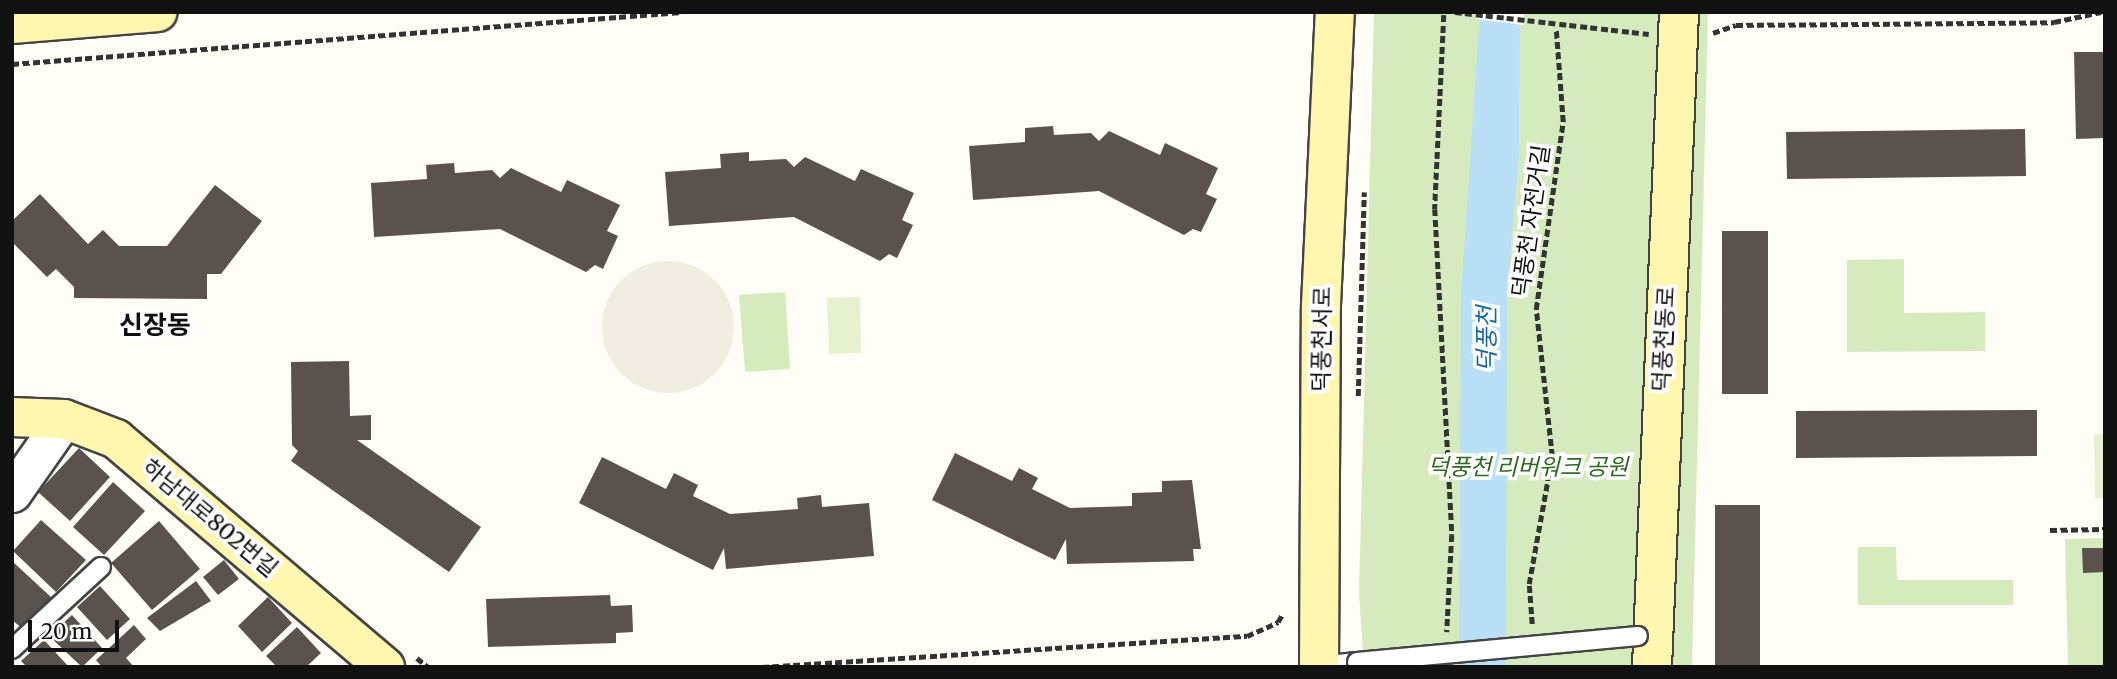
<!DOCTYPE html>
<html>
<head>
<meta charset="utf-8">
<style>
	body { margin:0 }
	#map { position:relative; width:2117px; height:679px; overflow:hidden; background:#fffdf5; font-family:Merriweather,"Noto Sans KR",serif }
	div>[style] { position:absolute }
	.green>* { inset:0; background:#d5ebbd }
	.pitch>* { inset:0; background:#e6f2cf }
	.plaza>* { inset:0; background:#f1ede2 }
	.round { border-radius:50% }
	.water>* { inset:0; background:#b9e0f7 }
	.pier>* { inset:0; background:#fffdf5 }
	.building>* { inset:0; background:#5a524d }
	.path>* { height:4.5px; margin-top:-2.25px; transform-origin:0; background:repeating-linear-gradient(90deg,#333 0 7px,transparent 0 10.5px) }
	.roads { filter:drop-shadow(2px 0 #444) drop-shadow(-2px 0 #444) drop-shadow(0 2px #444) drop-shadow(0 -2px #444) }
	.lane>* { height:18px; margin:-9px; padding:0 9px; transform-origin:9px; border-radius:9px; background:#fff }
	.street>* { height:37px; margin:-18.5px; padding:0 18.5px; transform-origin:18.5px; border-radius:18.5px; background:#fff }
	.secondary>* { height:38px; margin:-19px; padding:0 19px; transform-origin:19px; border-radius:19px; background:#fff6b0 }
	.path-bridge>* { height:4.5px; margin-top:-2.25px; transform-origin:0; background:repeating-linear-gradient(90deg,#333 0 7px,transparent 0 10.5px) }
	.bridges { filter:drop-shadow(2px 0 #444) drop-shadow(-2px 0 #444) drop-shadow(0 2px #444) drop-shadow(0 -2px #444) }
	.lane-bridge>* { height:18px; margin:-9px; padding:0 9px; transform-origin:9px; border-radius:9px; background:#fff }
	span { translate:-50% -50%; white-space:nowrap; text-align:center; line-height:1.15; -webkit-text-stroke:7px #fff; paint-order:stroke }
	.street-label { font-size:23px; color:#111 }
	.park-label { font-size:23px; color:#2f6b1f; font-style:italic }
	.water-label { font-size:24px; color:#1768a6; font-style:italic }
	.quarter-label { font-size:26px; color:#111; font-weight:700 }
	.frame { position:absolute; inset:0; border:14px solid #111; pointer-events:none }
	.scale { position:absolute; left:28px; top:620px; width:91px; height:32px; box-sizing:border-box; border:4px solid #111; border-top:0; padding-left:9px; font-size:21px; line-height:24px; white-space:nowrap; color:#111; -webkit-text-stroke:5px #fff; paint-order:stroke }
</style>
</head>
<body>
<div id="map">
	<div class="green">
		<div style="clip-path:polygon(1374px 12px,1708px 12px,1692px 667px,1364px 667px,1359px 593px)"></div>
		<div style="clip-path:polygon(1904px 259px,1904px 313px,1985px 312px,1985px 351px,1847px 352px,1847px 260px)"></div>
		<div style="clip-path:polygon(785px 292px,790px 369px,745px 372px,739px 295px)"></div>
		<div style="clip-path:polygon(2105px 538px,2105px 667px,2068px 667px,2065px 539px)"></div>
		<div style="clip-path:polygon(1858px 547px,1896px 547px,1897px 580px,2013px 580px,2013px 605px,1858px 605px)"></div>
	</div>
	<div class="pitch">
		<div style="clip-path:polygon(860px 297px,861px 353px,829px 354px,827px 298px)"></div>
		<div style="clip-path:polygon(2094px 434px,2105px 434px,2105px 498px,2095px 498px)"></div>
	</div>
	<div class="plaza">
		<div class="round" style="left:602px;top:261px;width:132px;height:132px"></div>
	</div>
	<div class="water">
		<div style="clip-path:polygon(1480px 12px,1520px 12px,1519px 153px,1507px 294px,1506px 667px,1459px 667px,1461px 294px)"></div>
	</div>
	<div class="pier">
		<div style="clip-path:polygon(1476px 12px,1524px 12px,1524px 25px,1476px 19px)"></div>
	</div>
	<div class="building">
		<div style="clip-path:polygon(2074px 52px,2105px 52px,2105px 138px,2076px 139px)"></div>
		<div style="clip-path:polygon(1053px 126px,1054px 135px,1091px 133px,1099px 141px,1109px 131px,1160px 155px,1165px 143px,1218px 168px,1206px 194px,1217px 199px,1201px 232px,1193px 229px,1184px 235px,1099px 191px,973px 200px,969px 146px,1025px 142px,1025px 128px)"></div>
		<div style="clip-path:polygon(2025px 129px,2026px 176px,1787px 179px,1786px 132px)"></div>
		<div style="clip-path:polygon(749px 152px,749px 161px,786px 159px,794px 167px,805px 157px,855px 181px,861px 169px,914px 193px,902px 220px,913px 225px,897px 258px,889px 254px,880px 261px,794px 217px,669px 226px,665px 172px,721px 168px,720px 154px)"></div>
		<div style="clip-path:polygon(454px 163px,455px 173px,492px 170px,500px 178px,511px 168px,561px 192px,567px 180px,620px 205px,607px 231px,618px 236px,603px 269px,595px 265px,586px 272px,500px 229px,374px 237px,371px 183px,427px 179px,426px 165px)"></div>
		<div style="clip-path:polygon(215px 185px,262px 221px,221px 274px,207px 274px,207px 299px,74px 298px,74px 287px,56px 269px,47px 277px,12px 242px,12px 221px,40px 194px,88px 244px,103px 230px,119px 246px,167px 246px)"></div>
		<div style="clip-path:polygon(1722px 231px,1768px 231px,1768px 394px,1722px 394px)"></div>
		<div style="clip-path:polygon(349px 361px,350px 416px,371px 415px,371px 440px,357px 440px,481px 527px,449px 572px,291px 461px,298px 451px,292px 445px,291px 362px)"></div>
		<div style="clip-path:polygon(2037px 410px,2037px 456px,1796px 458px,1796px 411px)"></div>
		<div style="clip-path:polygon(79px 448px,110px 477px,70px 521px,38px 492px)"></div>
		<div style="clip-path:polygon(955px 453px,1012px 481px,1019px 468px,1038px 478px,1032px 489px,1070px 508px,1132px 506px,1132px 493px,1162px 492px,1162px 481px,1192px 480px,1201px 549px,1193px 549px,1194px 561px,1067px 564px,1066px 539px,1055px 560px,932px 500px)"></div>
		<div style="clip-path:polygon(602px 457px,666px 489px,674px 473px,698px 485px,693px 496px,730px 514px,798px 509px,797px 498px,821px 495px,822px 507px,869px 503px,874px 556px,726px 569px,724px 548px,713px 570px,579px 503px)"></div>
		<div style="clip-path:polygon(113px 482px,145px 511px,104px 555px,73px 527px)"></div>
		<div style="clip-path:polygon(1715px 505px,1760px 505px,1760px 667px,1715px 667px)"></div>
		<div style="clip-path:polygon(41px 520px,86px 560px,56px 592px,13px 551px)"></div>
		<div style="clip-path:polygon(159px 521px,200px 569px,152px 610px,111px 563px)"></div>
		<div style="clip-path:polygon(2082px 548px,2105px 548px,2105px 572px,2083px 573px)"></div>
		<div style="clip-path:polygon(224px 560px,239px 579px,218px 595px,203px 577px)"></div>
		<div style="clip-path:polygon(12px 561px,52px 598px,23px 629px,12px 620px)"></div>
		<div style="clip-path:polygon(196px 581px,211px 601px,160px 631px,147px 618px)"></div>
		<div style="clip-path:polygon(100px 586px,130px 619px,107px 640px,77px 607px)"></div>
		<div style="clip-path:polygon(610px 595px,611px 606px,632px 605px,633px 632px,616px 633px,616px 643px,488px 647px,486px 599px)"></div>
		<div style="clip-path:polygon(268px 597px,292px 623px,262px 652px,238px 626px)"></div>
		<div style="clip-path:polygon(72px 615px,102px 648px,82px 667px,49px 636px)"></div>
		<div style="clip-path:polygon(134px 625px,146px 639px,126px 658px,134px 667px,102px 667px,96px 660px)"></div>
		<div style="clip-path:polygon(297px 627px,321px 653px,306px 667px,277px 667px,266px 656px)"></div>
		<div style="clip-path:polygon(44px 640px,69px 667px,27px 667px,21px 661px)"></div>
	</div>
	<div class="path">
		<div style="left:1444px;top:15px;width:194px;rotate:92.7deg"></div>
		<div style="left:1435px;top:209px;width:326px;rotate:87deg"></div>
		<div style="left:1452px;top:535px;width:97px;rotate:93deg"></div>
		<div style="left:1713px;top:33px;width:24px;rotate:-19deg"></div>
		<div style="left:1736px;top:25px;width:318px;rotate:-0.5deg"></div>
		<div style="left:2054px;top:22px;width:48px;rotate:-12deg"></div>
		<div style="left:12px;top:64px;width:672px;rotate:-4.44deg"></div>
		<div style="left:1358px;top:396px;width:204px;rotate:-88.3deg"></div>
		<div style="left:2050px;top:530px;width:55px;rotate:-1deg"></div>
		<div style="left:1532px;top:624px;width:40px;rotate:-94.3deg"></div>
		<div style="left:1529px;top:584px;width:130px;rotate:-79.8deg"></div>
		<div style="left:1552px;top:456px;width:148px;rotate:-96.2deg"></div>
		<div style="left:1536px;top:309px;width:189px;rotate:-81.8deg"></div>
		<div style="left:1563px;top:122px;width:93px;rotate:-94.3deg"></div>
		<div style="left:417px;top:658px;width:14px;rotate:39deg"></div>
		<div style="left:762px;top:667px;width:486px;rotate:-3.7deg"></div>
		<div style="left:1247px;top:636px;width:34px;rotate:-24deg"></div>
		<div style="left:1278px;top:622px;width:10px;rotate:-61deg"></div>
	</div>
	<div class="roads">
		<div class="lane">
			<div style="left:12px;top:649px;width:121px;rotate:-42.7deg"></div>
			<div style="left:1319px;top:666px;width:38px;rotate:-6deg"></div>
		</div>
		<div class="street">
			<div style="left:12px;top:493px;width:90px;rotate:-54.9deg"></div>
		</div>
		<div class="secondary">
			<div style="left:12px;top:24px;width:146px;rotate:-4.7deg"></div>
			<div style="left:12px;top:417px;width:52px;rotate:2.2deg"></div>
			<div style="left:64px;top:419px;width:56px;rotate:21deg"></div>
			<div style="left:116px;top:439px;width:353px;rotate:40.3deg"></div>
			<div style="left:1319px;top:667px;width:362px;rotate:-89.7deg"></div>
			<div style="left:1321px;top:305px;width:293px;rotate:-87.3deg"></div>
			<div style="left:1652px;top:667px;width:656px;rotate:-87.64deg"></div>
		</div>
	</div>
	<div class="path-bridge">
		<div style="left:1455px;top:12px;width:195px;rotate:6.5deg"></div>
	</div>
	<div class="bridges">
		<div class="lane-bridge">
			<div style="left:1357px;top:662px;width:282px;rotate:-5.3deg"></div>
		</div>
	</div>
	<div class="street-label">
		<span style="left:1531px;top:221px;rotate:-82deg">덕풍천 자전거길</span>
		<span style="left:1322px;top:339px;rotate:-89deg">덕풍천서로</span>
		<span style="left:1664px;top:339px;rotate:-87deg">덕풍천동로</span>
		<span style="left:210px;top:518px;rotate:40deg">하남대로802번길</span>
	</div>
	<div class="park-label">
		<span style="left:1528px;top:467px">덕풍천 리버워크 공원</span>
	</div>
	<div class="water-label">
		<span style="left:1487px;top:339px;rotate:-90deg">덕풍천</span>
	</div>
	<div class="quarter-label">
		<span style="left:155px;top:325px">신장동</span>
	</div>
	<div class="frame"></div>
	<div class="scale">20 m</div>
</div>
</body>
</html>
